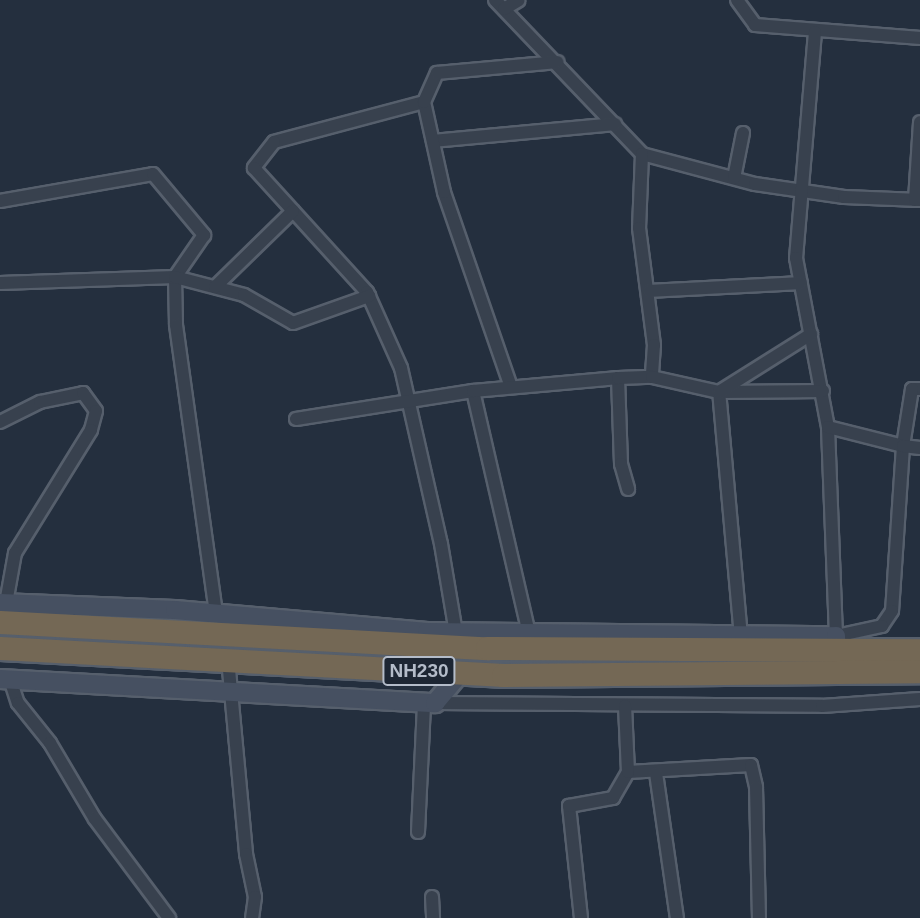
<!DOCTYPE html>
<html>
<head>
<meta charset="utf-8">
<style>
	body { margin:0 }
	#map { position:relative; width:920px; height:918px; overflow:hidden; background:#242f3e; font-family:Helvetica,sans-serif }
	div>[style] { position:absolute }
	.roads { filter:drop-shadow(2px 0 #565f6c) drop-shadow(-2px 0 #565f6c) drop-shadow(0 2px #565f6c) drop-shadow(0 -2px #565f6c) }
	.street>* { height:12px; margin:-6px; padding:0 6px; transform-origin:6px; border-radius:6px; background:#38414e }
	.secondary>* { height:18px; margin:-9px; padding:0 9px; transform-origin:9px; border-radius:9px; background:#465061 }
	.highway>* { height:23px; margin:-11.5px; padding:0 11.5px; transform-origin:11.5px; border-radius:11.5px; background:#746855 }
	span { translate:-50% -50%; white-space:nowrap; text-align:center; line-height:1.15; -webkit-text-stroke:6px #1d2633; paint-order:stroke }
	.shield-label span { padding:2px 5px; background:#1d2633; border:2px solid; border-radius:5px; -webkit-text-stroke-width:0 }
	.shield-label { font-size:19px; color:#b4bcc9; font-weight:700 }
</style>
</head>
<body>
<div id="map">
	<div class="roads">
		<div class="street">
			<div style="left:495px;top:0;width:213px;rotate:46.3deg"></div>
			<div style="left:642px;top:154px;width:117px;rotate:14.9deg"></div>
			<div style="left:755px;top:184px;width:90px;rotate:8.3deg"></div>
			<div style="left:844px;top:197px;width:76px;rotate:2.3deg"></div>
			<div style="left:737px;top:0;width:31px;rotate:54deg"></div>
			<div style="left:755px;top:25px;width:166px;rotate:4.5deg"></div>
			<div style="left:504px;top:9px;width:17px;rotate:-31deg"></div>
			<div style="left:815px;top:32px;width:227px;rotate:94.8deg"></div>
			<div style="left:796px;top:258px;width:172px;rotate:79.3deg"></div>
			<div style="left:424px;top:102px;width:155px;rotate:165.1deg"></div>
			<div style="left:274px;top:142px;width:33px;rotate:128deg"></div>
			<div style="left:254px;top:168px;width:168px;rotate:47.7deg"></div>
			<div style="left:367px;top:292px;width:83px;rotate:65.9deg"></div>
			<div style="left:401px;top:368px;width:180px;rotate:77.2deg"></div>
			<div style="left:441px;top:544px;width:90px;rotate:80.4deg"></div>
			<div style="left:433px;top:141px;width:183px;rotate:-5.3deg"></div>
			<div style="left:642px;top:154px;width:74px;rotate:92.3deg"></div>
			<div style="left:639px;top:228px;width:118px;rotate:82.7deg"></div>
			<div style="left:654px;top:345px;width:32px;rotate:94deg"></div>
			<div style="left:734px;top:178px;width:46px;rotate:-78.7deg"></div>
			<div style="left:915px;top:200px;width:78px;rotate:-86.3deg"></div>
			<div style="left:0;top:201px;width:155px;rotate:-10deg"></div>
			<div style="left:153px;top:174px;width:80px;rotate:50.1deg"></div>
			<div style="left:204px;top:235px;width:51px;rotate:124.6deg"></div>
			<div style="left:175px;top:277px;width:48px;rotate:88.8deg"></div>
			<div style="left:176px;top:325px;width:292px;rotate:82.1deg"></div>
			<div style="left:0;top:283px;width:175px;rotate:-2deg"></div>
			<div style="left:175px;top:277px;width:71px;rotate:14.6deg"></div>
			<div style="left:244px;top:295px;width:56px;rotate:29.7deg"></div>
			<div style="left:293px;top:323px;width:81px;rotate:-19.6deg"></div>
			<div style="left:215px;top:287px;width:109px;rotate:-44.3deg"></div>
			<div style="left:649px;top:291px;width:152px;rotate:-3deg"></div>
			<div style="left:618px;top:378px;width:86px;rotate:88deg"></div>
			<div style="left:621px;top:464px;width:26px;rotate:74deg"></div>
			<div style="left:511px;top:387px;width:206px;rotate:-109deg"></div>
			<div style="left:444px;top:192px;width:92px;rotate:-102.5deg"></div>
			<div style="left:424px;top:102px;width:32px;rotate:-66deg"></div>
			<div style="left:437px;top:73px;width:121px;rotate:-5.2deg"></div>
			<div style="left:920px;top:389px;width:8px;rotate:180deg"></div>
			<div style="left:912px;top:389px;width:58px;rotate:99deg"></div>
			<div style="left:903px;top:446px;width:165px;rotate:93.8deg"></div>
			<div style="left:892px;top:611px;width:18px;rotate:124deg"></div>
			<div style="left:882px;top:626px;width:47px;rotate:167.7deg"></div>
			<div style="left:836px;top:636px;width:209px;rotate:-92.2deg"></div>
			<div style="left:828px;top:427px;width:77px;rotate:14.2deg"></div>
			<div style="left:903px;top:446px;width:17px;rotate:7deg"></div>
			<div style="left:473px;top:391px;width:249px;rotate:77deg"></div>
			<div style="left:296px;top:419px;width:179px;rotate:-9deg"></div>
			<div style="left:473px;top:391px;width:146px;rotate:-5.1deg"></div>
			<div style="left:618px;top:378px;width:34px;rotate:-2deg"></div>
			<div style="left:652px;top:377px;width:69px;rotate:12.6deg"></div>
			<div style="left:719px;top:392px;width:104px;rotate:-0.6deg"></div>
			<div style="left:0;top:422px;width:45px;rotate:-26.6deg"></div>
			<div style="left:40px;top:402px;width:44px;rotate:-11.8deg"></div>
			<div style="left:83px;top:393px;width:22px;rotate:54deg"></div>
			<div style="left:96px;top:411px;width:20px;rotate:105deg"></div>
			<div style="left:91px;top:430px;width:145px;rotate:121.7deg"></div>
			<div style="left:15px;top:553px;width:51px;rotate:100.2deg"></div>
			<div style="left:741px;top:637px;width:246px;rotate:-95.1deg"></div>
			<div style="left:719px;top:392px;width:109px;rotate:-32.2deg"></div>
			<div style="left:228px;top:659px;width:196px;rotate:84.7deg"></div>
			<div style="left:246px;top:854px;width:44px;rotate:78.2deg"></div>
			<div style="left:255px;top:897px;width:21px;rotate:98deg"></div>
			<div style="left:10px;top:679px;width:25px;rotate:72deg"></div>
			<div style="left:18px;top:703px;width:51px;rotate:51.3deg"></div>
			<div style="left:50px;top:743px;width:88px;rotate:59.4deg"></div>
			<div style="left:95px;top:819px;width:124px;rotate:53.2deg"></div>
			<div style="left:435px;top:703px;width:387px;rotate:0.4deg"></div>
			<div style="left:822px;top:706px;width:98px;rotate:-4.1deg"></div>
			<div style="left:628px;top:772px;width:123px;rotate:-3.3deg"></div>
			<div style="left:751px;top:765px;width:23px;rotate:77deg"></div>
			<div style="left:756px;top:787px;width:131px;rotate:88.7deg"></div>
			<div style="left:656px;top:773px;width:147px;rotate:81.8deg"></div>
			<div style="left:418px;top:832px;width:129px;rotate:-87.3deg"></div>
			<div style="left:432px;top:897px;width:21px;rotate:87deg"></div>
			<div style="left:581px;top:918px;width:113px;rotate:-96.1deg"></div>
			<div style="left:569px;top:806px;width:45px;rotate:-10.3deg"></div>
			<div style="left:613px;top:798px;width:30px;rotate:-60deg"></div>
			<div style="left:628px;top:772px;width:66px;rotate:-92.6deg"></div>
		</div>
		<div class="secondary">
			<div style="left:0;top:603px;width:175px;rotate:2.3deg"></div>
			<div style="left:175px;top:610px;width:253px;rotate:5deg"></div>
			<div style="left:427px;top:632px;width:409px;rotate:0.6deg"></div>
			<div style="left:836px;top:636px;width:24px;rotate:88deg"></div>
			<div style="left:0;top:679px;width:436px;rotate:3.2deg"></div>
			<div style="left:435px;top:703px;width:39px;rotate:-50deg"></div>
		</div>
		<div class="highway">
			<div style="left:0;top:622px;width:488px;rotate:3.1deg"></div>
			<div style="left:487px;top:648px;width:433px;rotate:0.3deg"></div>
			<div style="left:0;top:648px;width:504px;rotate:3.07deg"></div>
			<div style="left:503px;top:675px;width:417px;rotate:-0.5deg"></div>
		</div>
	</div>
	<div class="shield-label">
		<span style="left:419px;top:671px">NH230</span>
	</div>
</div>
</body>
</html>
